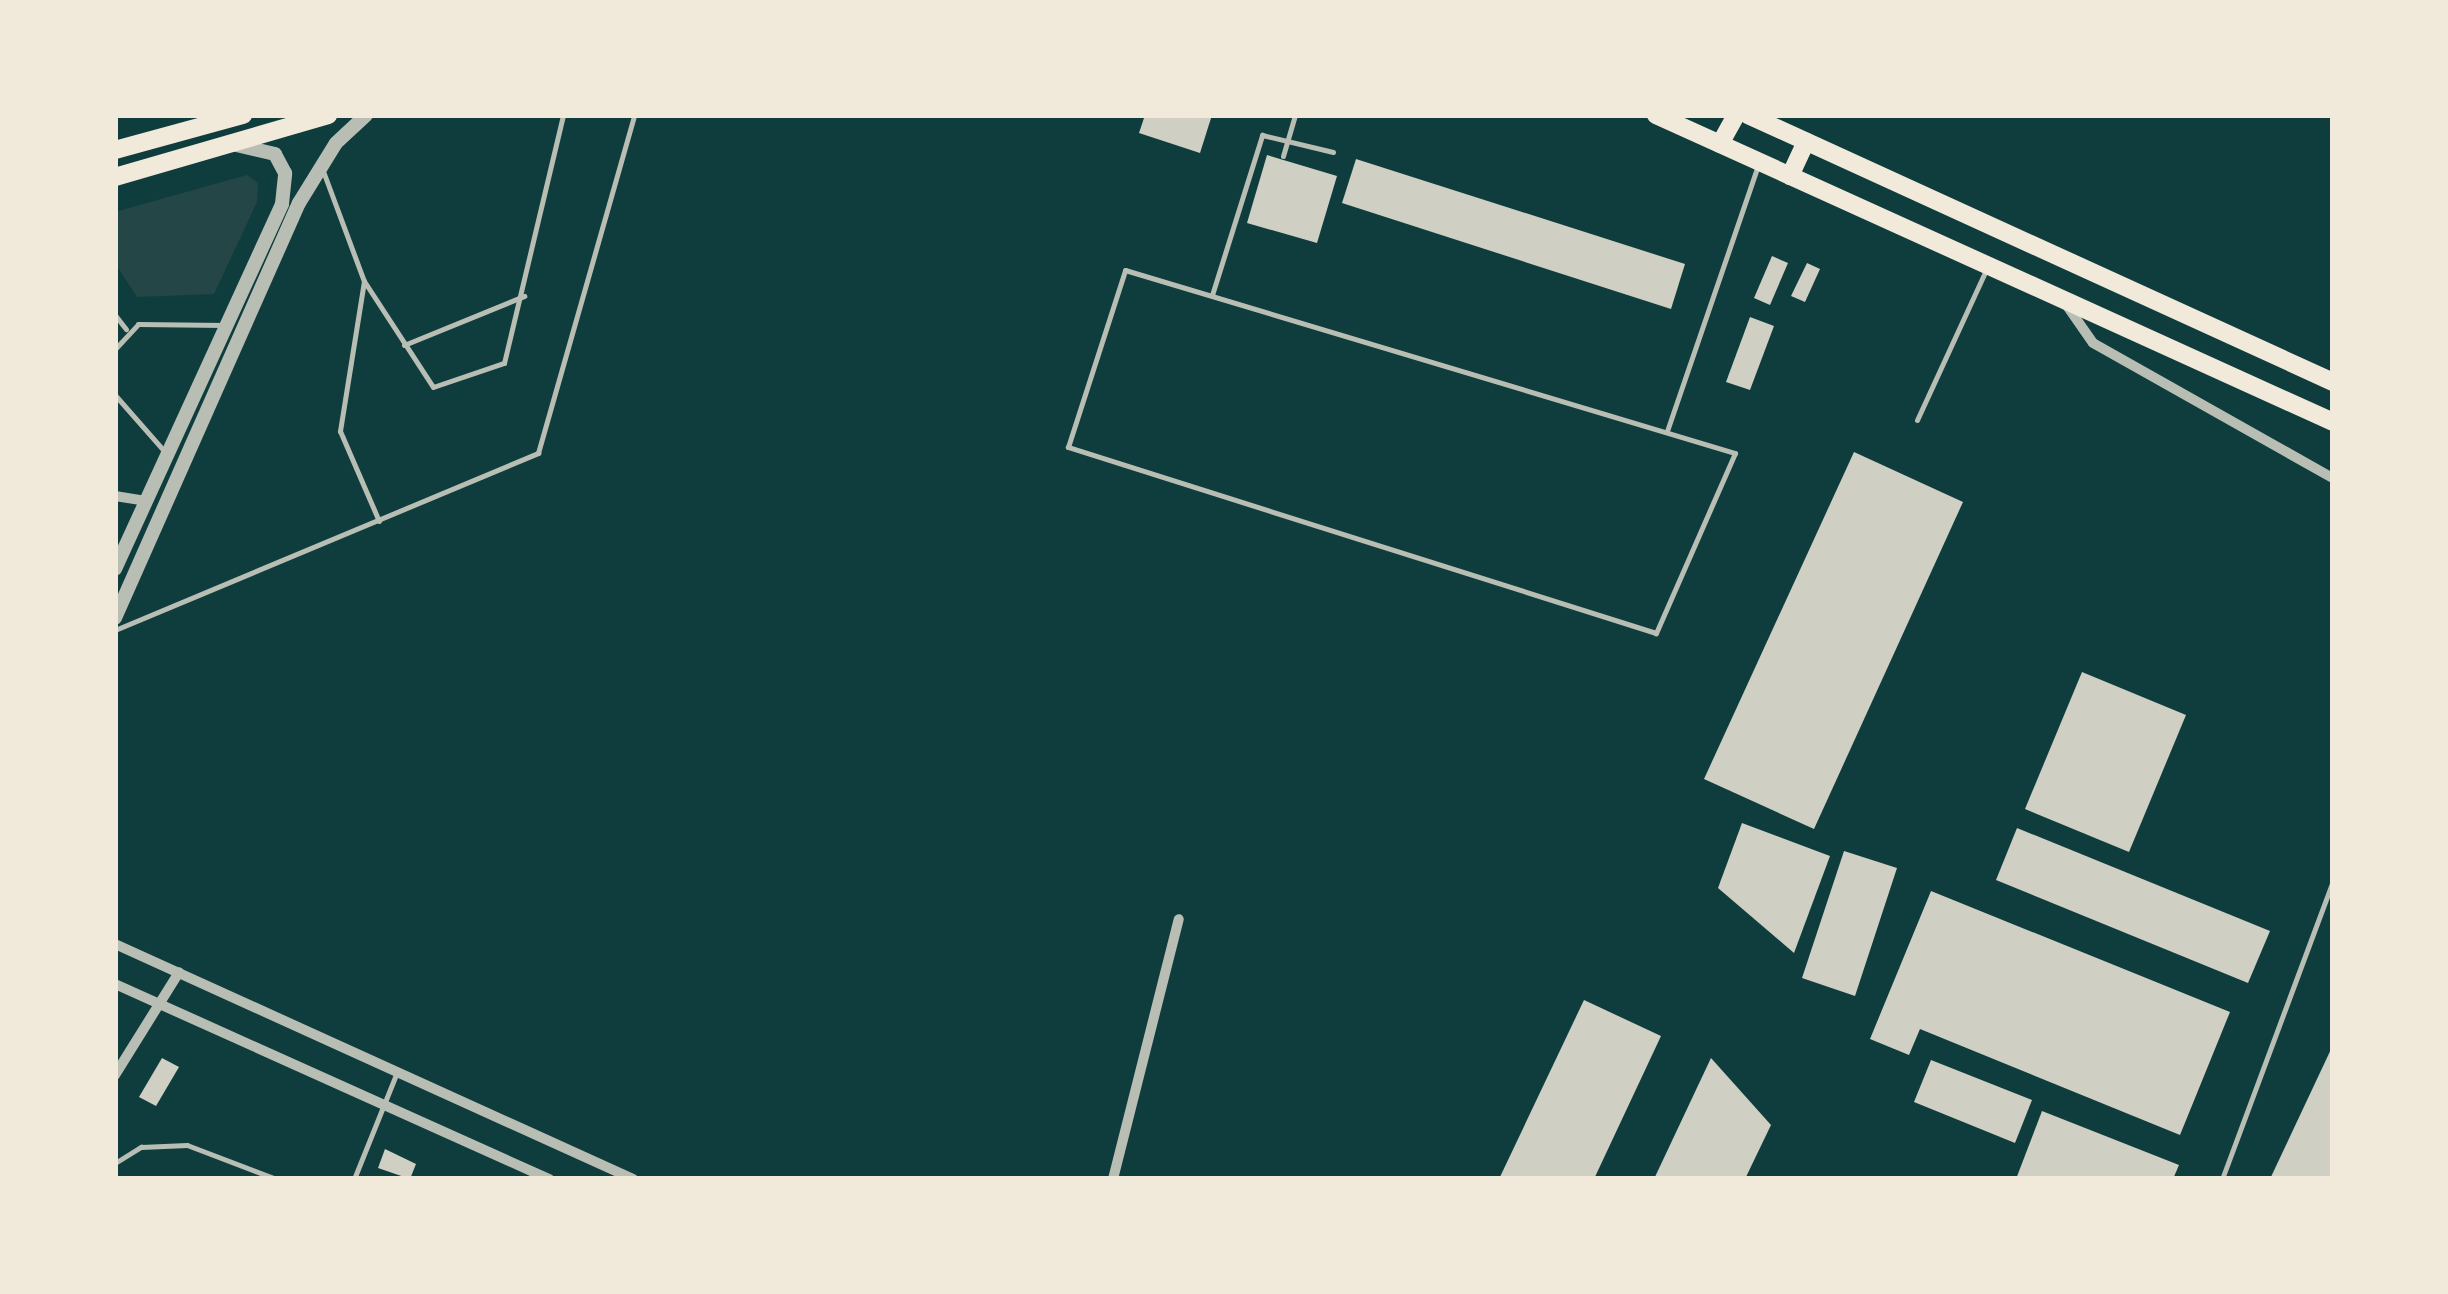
<!DOCTYPE html>
<html>
<head>
<meta charset="utf-8">
<style>
	body { margin:0 }
	#map { position:relative; width:2448px; height:1294px; overflow:hidden; background:#0f3d3e; font-family:"Archivo Narrow",sans-serif }
	div>[style] { position:absolute }
	.green>* { inset:0; background:#244646 }
	.building>* { inset:0; background:#cfcfc3 }
	.service>* { height:5px; margin:-2.5px; padding:0 2.5px; transform-origin:2.5px; border-radius:2.5px; background:#b8beb3 }
	.minor>* { height:10px; margin:-5px; padding:0 5px; transform-origin:5px; border-radius:5px; background:#b8beb3 }
	.tertiary>* { height:14px; margin:-7px; padding:0 7px; transform-origin:7px; border-radius:7px; background:#b8beb3 }
	.trunk>* { height:18px; margin:-9px; padding:0 9px; transform-origin:9px; border-radius:9px; background:#f1e9da }
	span { translate:-50% -50%; white-space:nowrap; text-align:center; line-height:1.15; -webkit-text-stroke:8px #f1e9da; paint-order:stroke }
	.frame { position:absolute; inset:0; border:118px solid #f1e9da; pointer-events:none }
</style>
</head>
<body>
<div id="map">
	<div class="green">
		<div style="clip-path:polygon(247px 175px,258px 183px,257px 202px,214px 294px,137px 297px,115px 263px,115px 212px)"></div>
	</div>
	<div class="building">
		<div style="clip-path:polygon(1145px 115px,1212px 115px,1200px 153px,1139px 133px)"></div>
		<div style="clip-path:polygon(1267px 155px,1337px 176px,1317px 243px,1247px 223px)"></div>
		<div style="clip-path:polygon(1356px 159px,1685px 264px,1671px 309px,1342px 203px)"></div>
		<div style="clip-path:polygon(1772px 256px,1788px 263px,1770px 305px,1754px 298px)"></div>
		<div style="clip-path:polygon(1807px 263px,1820px 269px,1805px 302px,1791px 296px)"></div>
		<div style="clip-path:polygon(1750px 317px,1774px 326px,1750px 390px,1726px 382px)"></div>
		<div style="clip-path:polygon(1854px 452px,1963px 502px,1814px 829px,1704px 779px)"></div>
		<div style="clip-path:polygon(2082px 672px,2186px 715px,2129px 852px,2025px 809px)"></div>
		<div style="clip-path:polygon(1742px 823px,1830px 856px,1794px 953px,1718px 888px)"></div>
		<div style="clip-path:polygon(2017px 828px,2270px 931px,2248px 983px,1996px 880px)"></div>
		<div style="clip-path:polygon(1844px 851px,1897px 868px,1855px 996px,1802px 978px)"></div>
		<div style="clip-path:polygon(1931px 891px,2230px 1012px,2180px 1135px,1920px 1029px,1909px 1055px,1870px 1039px)"></div>
		<div style="clip-path:polygon(1584px 1000px,1661px 1036px,1594px 1179px,1499px 1179px)"></div>
		<div style="clip-path:polygon(2333px 1045px,2333px 1179px,2270px 1179px)"></div>
		<div style="clip-path:polygon(162px 1058px,179px 1067px,156px 1106px,139px 1097px)"></div>
		<div style="clip-path:polygon(1711px 1058px,1771px 1125px,1745px 1179px,1654px 1179px)"></div>
		<div style="clip-path:polygon(1931px 1060px,2032px 1100px,2015px 1143px,1914px 1102px)"></div>
		<div style="clip-path:polygon(2042px 1111px,2179px 1165px,2173px 1179px,2016px 1179px)"></div>
		<div style="clip-path:polygon(385px 1149px,416px 1164px,410px 1179px,378px 1168px)"></div>
	</div>
	<div class="service">
		<div style="left:1283px;top:156px;width:43px;rotate:-73.7deg"></div>
		<div style="left:323px;top:171px;width:117px;rotate:69.6deg"></div>
		<div style="left:364px;top:281px;width:152px;rotate:99.1deg"></div>
		<div style="left:340px;top:431px;width:98px;rotate:66.6deg"></div>
		<div style="left:1125px;top:270px;width:637px;rotate:16.7deg"></div>
		<div style="left:1735px;top:453px;width:197px;rotate:113.7deg"></div>
		<div style="left:1656px;top:633px;width:617px;rotate:-162.45deg"></div>
		<div style="left:1068px;top:447px;width:186px;rotate:-72.1deg"></div>
		<div style="left:364px;top:281px;width:126px;rotate:56.9deg"></div>
		<div style="left:433px;top:387px;width:75px;rotate:-18.7deg"></div>
		<div style="left:504px;top:363px;width:255px;rotate:-76.6deg"></div>
		<div style="left:1212px;top:295px;width:168px;rotate:-72.6deg"></div>
		<div style="left:1262px;top:135px;width:73px;rotate:13.5deg"></div>
		<div style="left:115px;top:315px;width:18px;rotate:52deg"></div>
		<div style="left:404px;top:345px;width:130px;rotate:-22.2deg"></div>
		<div style="left:115px;top:349px;width:34px;rotate:-47deg"></div>
		<div style="left:138px;top:324px;width:87px;rotate:0.7deg"></div>
		<div style="left:115px;top:395px;width:77px;rotate:48.7deg"></div>
		<div style="left:1917px;top:420px;width:167px;rotate:-65.3deg"></div>
		<div style="left:1667px;top:431px;width:281px;rotate:-71.1deg"></div>
		<div style="left:115px;top:630px;width:459px;rotate:-22.7deg"></div>
		<div style="left:538px;top:453px;width:351px;rotate:-74.1deg"></div>
		<div style="left:115px;top:1163px;width:31px;rotate:-32deg"></div>
		<div style="left:141px;top:1147px;width:46px;rotate:-2.5deg"></div>
		<div style="left:187px;top:1145px;width:95px;rotate:20.9deg"></div>
		<div style="left:354px;top:1179px;width:115px;rotate:-68.1deg"></div>
		<div style="left:2222px;top:1179px;width:319px;rotate:-69.6deg"></div>
	</div>
	<div class="minor">
		<div style="left:2063px;top:300px;width:52px;rotate:55.1deg"></div>
		<div style="left:2093px;top:343px;width:275px;rotate:29.4deg"></div>
		<div style="left:115px;top:496px;width:31px;rotate:9deg"></div>
		<div style="left:115px;top:944px;width:569px;rotate:24.4deg"></div>
		<div style="left:115px;top:984px;width:476px;rotate:24.2deg"></div>
		<div style="left:115px;top:1075px;width:121px;rotate:-58.1deg"></div>
		<div style="left:1113px;top:1179px;width:268px;rotate:-75.8deg"></div>
	</div>
	<div class="tertiary">
		<div style="left:115px;top:569px;width:401px;rotate:-65.4deg"></div>
		<div style="left:282px;top:204px;width:31px;rotate:-84deg"></div>
		<div style="left:285px;top:173px;width:21px;rotate:-118deg"></div>
		<div style="left:275px;top:154px;width:44px;rotate:-166.9deg"></div>
		<div style="left:115px;top:618px;width:454px;rotate:-66.1deg"></div>
		<div style="left:299px;top:203px;width:70px;rotate:-58.3deg"></div>
		<div style="left:336px;top:143px;width:41px;rotate:-43deg"></div>
	</div>
	<div class="trunk">
		<div style="left:1656px;top:115px;width:743px;rotate:24.39deg"></div>
		<div style="left:1748px;top:115px;width:643px;rotate:24.53deg"></div>
		<div style="left:1720px;top:144px;width:33px;rotate:-61deg"></div>
		<div style="left:115px;top:150px;width:133px;rotate:-15.3deg"></div>
		<div style="left:1790px;top:176px;width:38px;rotate:-65deg"></div>
		<div style="left:115px;top:177px;width:222px;rotate:-16.2deg"></div>
	</div>
	<div class="frame"></div>
</div>
</body>
</html>
